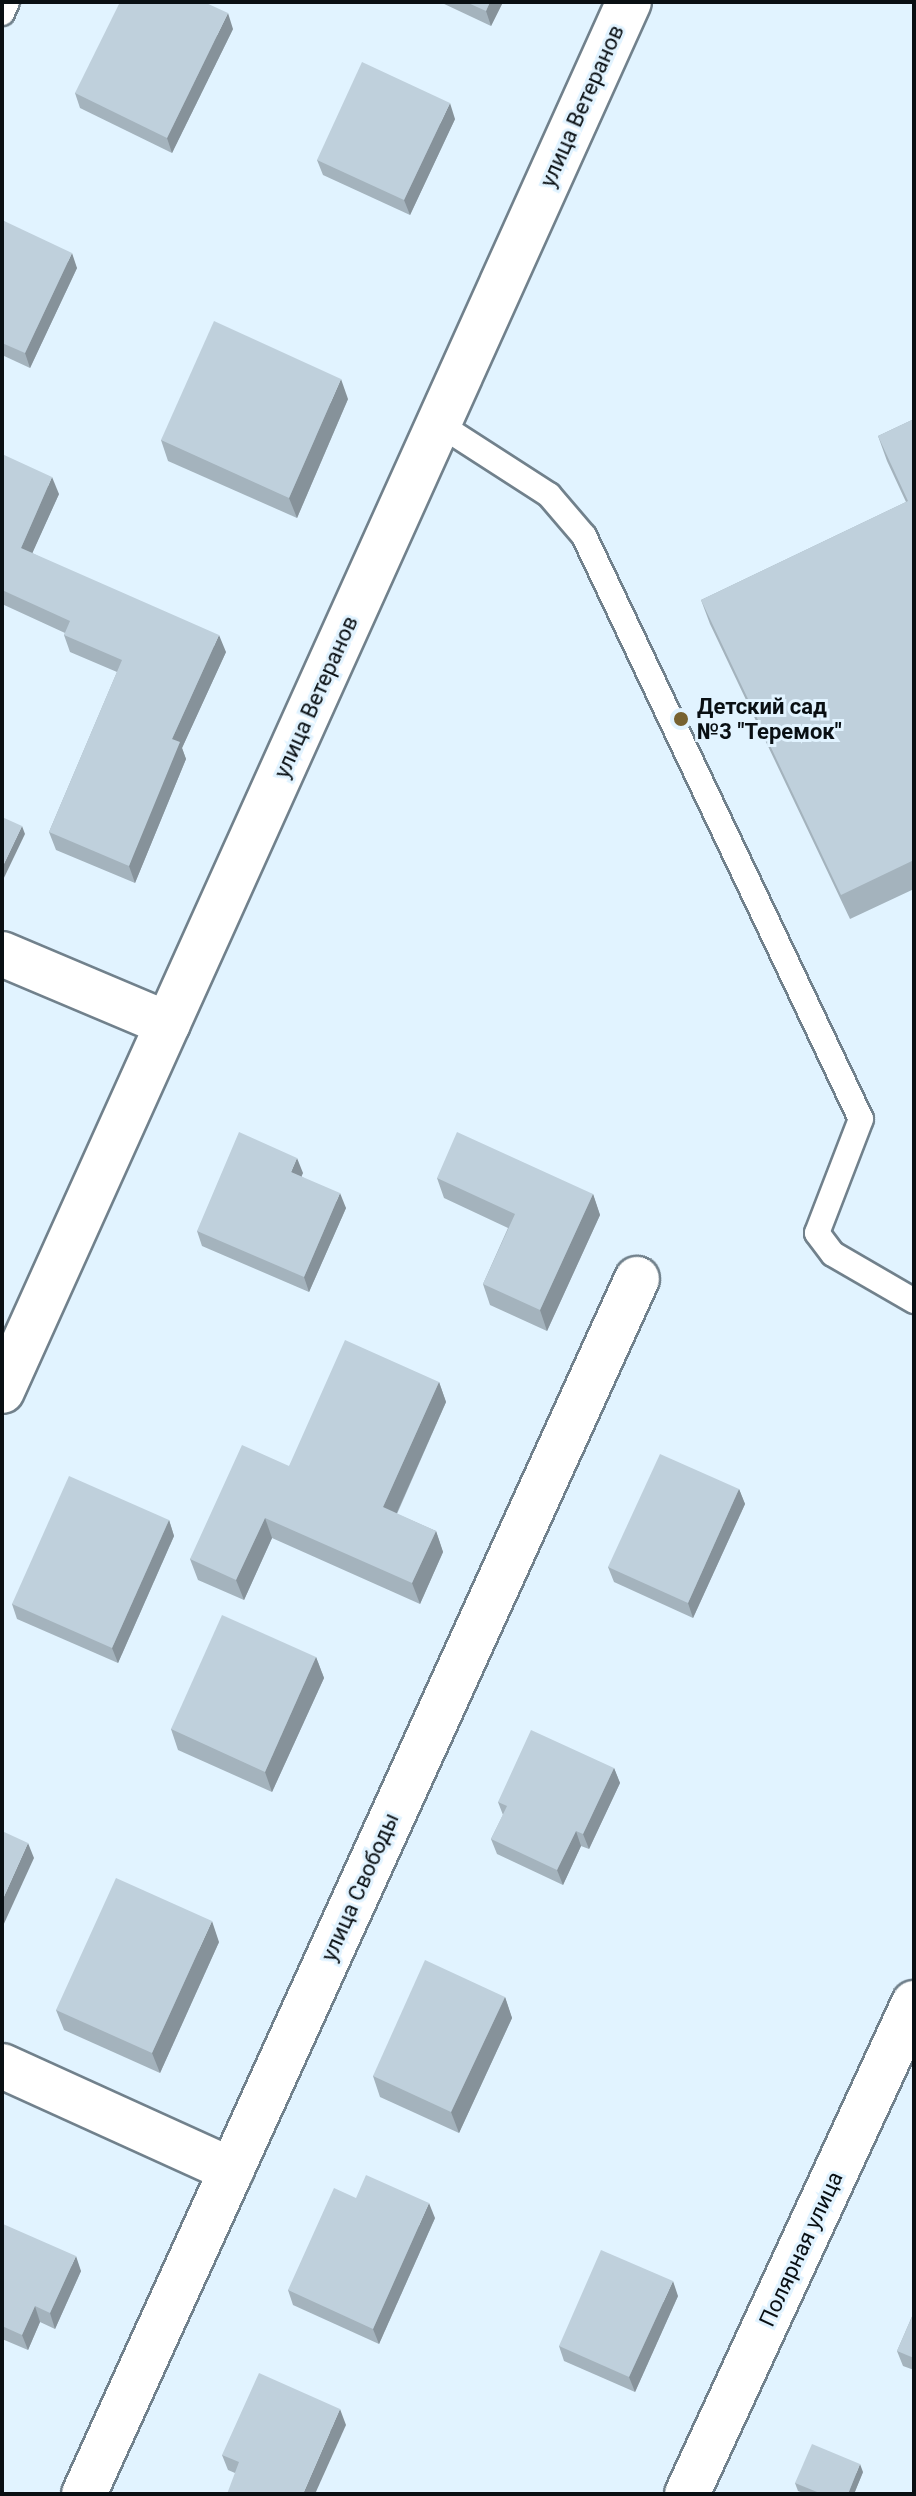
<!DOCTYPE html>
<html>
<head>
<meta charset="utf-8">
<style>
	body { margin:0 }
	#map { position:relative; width:916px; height:2496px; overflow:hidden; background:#e1f3ff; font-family:Roboto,sans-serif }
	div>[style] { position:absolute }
	.roads { filter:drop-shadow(2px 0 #71818c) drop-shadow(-2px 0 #71818c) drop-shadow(0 2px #71818c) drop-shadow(0 -2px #71818c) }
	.lane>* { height:24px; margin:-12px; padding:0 12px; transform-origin:12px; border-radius:12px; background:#fff }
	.street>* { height:44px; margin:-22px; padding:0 22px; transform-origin:22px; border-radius:22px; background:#fff }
	.wall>* { inset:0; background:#a4b3bd }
	.shaded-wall>* { inset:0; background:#86929a }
	.building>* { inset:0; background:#bfd0dc }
	.dots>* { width:22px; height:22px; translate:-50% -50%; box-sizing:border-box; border:4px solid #e1f3ff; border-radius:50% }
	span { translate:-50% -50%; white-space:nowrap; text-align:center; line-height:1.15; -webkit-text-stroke:6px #e1f3ff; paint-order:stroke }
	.street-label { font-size:22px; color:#090f13 }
	.poi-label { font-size:22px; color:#090f13; font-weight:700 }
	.left { translate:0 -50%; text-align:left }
	.frame { position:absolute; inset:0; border:4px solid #090f13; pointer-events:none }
</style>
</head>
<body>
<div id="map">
	<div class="roads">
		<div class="lane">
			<div style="left:2px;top:13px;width:12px;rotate:-66deg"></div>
			<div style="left:439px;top:424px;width:131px;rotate:32.8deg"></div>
			<div style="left:549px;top:495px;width:54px;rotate:49.5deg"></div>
			<div style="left:584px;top:536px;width:645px;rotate:64.59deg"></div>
			<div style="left:861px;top:1119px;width:122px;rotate:111.1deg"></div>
			<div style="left:817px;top:1233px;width:26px;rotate:53deg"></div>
			<div style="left:833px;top:1254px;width:94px;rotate:30.1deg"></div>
		</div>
		<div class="street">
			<div style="left:2px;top:954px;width:180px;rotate:22.9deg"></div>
			<div style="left:2px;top:1391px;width:1524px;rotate:-65.71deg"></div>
			<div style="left:2px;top:2066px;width:252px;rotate:24.4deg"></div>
			<div style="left:84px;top:2494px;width:1335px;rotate:-65.53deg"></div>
			<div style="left:687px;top:2494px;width:541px;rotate:-65.19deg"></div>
		</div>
	</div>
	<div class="wall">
		<div style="clip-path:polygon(440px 2px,503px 2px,491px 26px)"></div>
		<div style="clip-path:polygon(233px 29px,172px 153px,80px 108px,75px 93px)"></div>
		<div style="clip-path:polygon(455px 119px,410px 215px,323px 175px,317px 160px)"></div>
		<div style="clip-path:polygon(2px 220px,77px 268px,30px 368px,2px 355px)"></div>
		<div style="clip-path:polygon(348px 399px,297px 518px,168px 461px,161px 440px)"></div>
		<div style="clip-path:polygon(914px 419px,914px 889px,850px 919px,710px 624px,701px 600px,906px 502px,887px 461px,878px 436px)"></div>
		<div style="clip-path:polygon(2px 454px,59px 494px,32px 553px,226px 652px,182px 748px,186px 759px,135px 883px,56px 850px,49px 832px,117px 672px,70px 652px,64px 635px,65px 633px,2px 604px)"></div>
		<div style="clip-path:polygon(303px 1173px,301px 1176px,346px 1208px,309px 1292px,202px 1246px,197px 1231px)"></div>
		<div style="clip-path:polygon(437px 1178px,593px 1194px,600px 1215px,547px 1331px,490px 1305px,483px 1284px,508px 1228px,444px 1198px)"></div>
		<div style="clip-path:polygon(439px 1382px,446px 1402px,397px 1514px,436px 1531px,443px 1552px,420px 1604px,272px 1538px,244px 1600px,198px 1580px,190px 1559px,289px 1466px)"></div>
		<div style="clip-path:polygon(739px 1489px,745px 1504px,693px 1618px,614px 1582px,608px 1567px)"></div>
		<div style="clip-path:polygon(169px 1520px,174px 1536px,118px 1663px,17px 1619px,12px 1604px)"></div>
		<div style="clip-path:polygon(316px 1657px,324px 1678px,272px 1792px,178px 1750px,171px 1729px)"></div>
		<div style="clip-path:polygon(614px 1768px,620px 1783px,589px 1849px,581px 1846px,563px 1885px,497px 1854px,491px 1839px,503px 1815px,498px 1802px)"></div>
		<div style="clip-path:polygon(219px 1942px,160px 2073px,64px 2030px,56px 2010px)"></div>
		<div style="clip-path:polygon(505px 1997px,512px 2018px,459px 2133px,380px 2097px,373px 2076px)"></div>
		<div style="clip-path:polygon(435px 2218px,379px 2344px,293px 2305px,288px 2290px)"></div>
		<div style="clip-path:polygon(2px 2227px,81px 2271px,55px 2329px,40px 2322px,28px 2350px,2px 2339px)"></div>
		<div style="clip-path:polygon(678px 2296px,635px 2392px,564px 2361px,559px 2346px)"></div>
		<div style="clip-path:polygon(914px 2312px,914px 2370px,903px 2366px,897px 2351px)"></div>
		<div style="clip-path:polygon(346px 2425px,235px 2473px,228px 2470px,222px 2455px)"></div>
		<div style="clip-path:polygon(863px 2472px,854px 2494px,806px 2494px,798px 2491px,795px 2483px)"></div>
	</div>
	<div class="shaded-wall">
		<div style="clip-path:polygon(490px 2px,503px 2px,491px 26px,486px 11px)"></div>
		<div style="clip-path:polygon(228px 13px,233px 29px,172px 153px,167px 138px)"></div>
		<div style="clip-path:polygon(450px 103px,455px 119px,410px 215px,404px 200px)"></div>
		<div style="clip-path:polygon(72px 253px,77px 268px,30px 368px,25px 353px)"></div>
		<div style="clip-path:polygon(341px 379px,348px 399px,297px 518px,289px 498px)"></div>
		<div style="clip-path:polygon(52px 477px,59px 494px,27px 565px,21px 548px)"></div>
		<div style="clip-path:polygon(219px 635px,226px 652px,182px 748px,186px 759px,135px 883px,129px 866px,172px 739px)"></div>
		<div style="clip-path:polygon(22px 826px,25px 834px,2px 882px,2px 868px)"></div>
		<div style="clip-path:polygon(297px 1158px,303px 1173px,297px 1187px,291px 1172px)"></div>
		<div style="clip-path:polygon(340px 1193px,346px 1208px,309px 1292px,304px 1277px)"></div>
		<div style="clip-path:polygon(593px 1194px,600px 1215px,547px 1331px,540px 1310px)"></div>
		<div style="clip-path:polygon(439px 1382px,446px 1402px,390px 1528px,383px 1507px)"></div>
		<div style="clip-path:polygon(739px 1489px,745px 1504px,693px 1618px,688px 1603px)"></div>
		<div style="clip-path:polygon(265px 1518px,272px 1538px,244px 1600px,236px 1580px)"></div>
		<div style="clip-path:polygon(169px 1520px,174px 1536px,118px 1663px,112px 1648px)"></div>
		<div style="clip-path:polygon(436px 1531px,443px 1552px,420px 1604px,412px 1583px)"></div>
		<div style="clip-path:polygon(316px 1657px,324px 1678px,272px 1792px,265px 1772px)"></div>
		<div style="clip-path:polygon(614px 1768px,620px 1783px,589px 1849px,583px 1834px)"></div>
		<div style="clip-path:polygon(576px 1831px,581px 1846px,563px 1885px,557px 1870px)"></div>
		<div style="clip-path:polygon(28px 1843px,34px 1858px,2px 1928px,2px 1901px)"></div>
		<div style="clip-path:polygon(212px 1921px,219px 1942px,160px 2073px,152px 2053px)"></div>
		<div style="clip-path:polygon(505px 1997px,512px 2018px,459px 2133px,451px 2112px)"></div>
		<div style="clip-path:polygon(429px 2203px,435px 2218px,379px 2344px,373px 2329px)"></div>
		<div style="clip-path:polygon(76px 2256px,81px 2271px,55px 2329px,50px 2313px)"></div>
		<div style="clip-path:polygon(673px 2281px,678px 2296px,635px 2392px,629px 2377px)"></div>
		<div style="clip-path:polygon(35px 2306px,40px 2322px,28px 2350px,22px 2335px)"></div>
		<div style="clip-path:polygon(340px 2409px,346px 2425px,315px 2494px,303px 2494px)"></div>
		<div style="clip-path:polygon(860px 2464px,863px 2472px,854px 2494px,848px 2494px)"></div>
	</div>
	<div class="building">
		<div style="clip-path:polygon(120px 2px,204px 2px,228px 13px,167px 138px,75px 93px)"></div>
		<div style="clip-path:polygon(466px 2px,490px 2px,486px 11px)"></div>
		<div style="clip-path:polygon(362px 62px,450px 103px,404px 200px,317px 160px)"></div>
		<div style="clip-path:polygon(2px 220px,72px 253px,25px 353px,2px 343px)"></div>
		<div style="clip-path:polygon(214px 321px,341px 379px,289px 498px,161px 440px)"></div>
		<div style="clip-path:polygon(914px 419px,914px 860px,841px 895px,701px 600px,908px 501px,878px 436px)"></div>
		<div style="clip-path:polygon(2px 454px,52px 477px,21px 548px,219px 635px,172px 739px,180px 742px,129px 866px,49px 832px,122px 660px,64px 635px,70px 621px,2px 590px)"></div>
		<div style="clip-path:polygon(2px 817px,22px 826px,2px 868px)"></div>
		<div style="clip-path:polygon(239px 1132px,297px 1158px,291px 1172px,340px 1193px,304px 1277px,197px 1231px)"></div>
		<div style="clip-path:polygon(457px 1132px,593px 1194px,540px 1310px,483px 1284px,515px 1214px,437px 1178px)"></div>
		<div style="clip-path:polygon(345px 1340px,439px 1382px,383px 1507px,436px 1531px,412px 1583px,265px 1518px,236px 1580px,190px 1559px,242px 1445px,289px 1466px)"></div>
		<div style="clip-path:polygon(660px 1454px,739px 1489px,688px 1603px,608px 1567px)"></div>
		<div style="clip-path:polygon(69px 1476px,169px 1520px,112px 1648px,12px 1604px)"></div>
		<div style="clip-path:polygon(222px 1615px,316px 1657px,265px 1772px,171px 1729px)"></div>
		<div style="clip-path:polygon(531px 1730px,614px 1768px,583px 1834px,576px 1831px,557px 1870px,491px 1839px,507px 1806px,498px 1802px)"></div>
		<div style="clip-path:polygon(2px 1831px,28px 1843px,2px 1901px)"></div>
		<div style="clip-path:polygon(116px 1878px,212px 1921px,152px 2053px,56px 2010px)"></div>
		<div style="clip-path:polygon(425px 1960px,505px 1997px,451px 2112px,373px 2076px)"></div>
		<div style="clip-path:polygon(366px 2175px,429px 2203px,373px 2329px,288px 2290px,334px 2188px,356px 2198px)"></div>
		<div style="clip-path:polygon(3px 2224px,76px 2256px,50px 2313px,35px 2306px,22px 2335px,2px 2326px,2px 2227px)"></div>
		<div style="clip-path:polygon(601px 2250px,673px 2281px,629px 2377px,559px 2346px)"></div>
		<div style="clip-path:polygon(914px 2312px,914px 2358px,897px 2351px)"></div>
		<div style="clip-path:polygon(259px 2373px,340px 2409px,303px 2494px,227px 2494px,239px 2462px,222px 2455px)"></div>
		<div style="clip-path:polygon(812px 2444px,860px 2464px,848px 2494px,822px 2494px,795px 2483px)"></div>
	</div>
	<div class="dots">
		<div style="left:681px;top:719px;background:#776231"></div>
	</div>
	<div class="street-label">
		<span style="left:582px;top:106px;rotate:-66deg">улица Ветеранов</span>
		<span style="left:316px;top:697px;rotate:-66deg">улица Ветеранов</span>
		<span style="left:360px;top:1887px;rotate:-66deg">улица Свободы</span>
		<span style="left:801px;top:2249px;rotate:-65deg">Полярная улица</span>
	</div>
	<div class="poi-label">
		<span class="left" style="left:697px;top:719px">Детский сад<br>№3 "Теремок"</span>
	</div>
	<div class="frame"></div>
</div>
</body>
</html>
